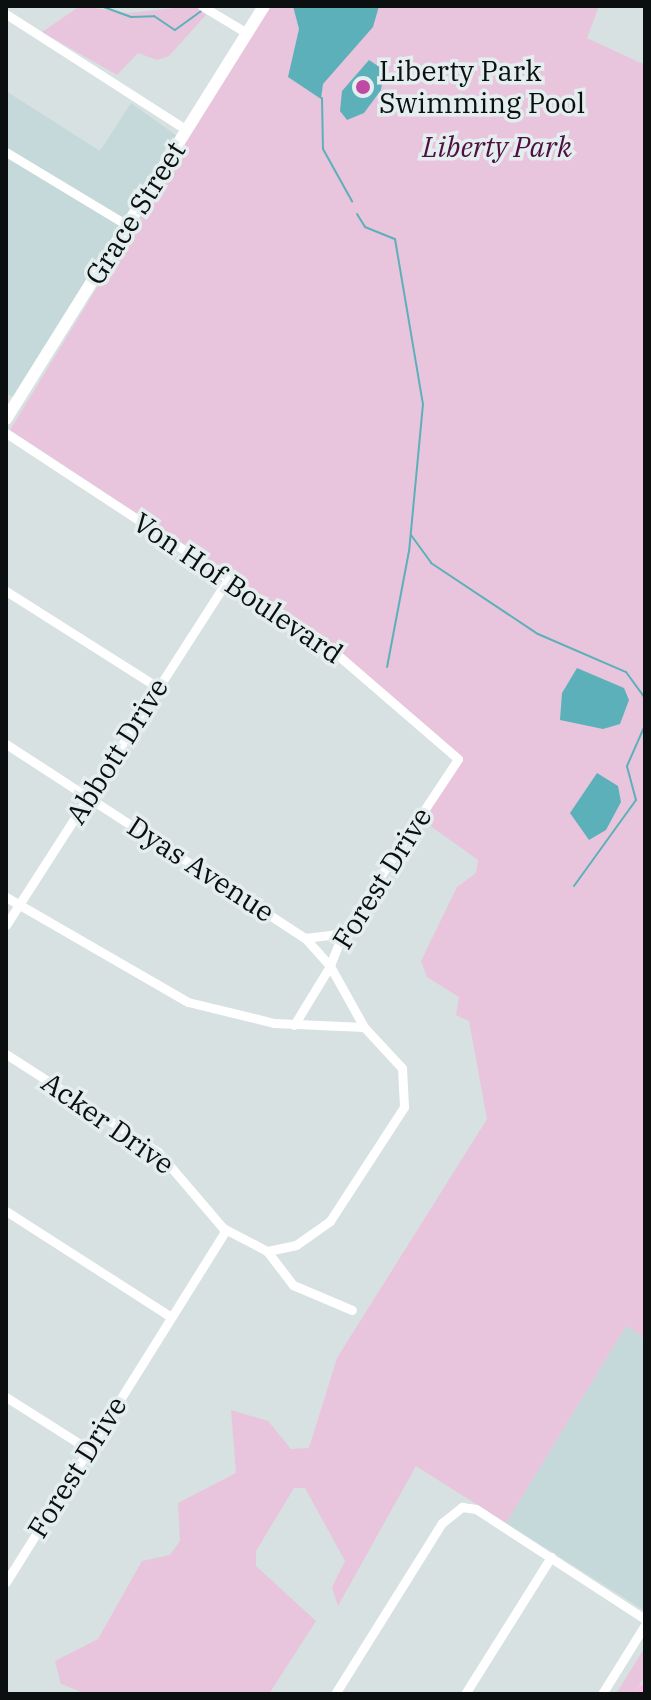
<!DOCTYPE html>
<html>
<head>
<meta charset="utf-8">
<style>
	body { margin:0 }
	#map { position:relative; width:651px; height:1700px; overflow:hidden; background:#d7e1e1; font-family:"IBM Plex Serif",serif }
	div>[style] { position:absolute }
	.built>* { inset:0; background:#c5d8da }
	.green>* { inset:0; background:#e8c5dd }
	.water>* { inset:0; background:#5cb0b9 }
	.stream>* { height:2px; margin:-1px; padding:0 1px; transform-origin:1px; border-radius:1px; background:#5cb0b9 }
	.minor>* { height:9px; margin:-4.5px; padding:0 4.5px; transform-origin:4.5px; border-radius:4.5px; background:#fff }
	.tertiary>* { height:12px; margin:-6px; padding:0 6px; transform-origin:6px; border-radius:6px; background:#fff }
	.motorway>* { height:16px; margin:-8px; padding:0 8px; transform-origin:8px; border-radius:8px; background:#fdb7e9 }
	.dots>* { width:22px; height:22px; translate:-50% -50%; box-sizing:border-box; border:4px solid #e4eeef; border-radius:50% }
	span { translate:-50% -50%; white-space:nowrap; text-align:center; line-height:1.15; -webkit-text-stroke:7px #e4eeef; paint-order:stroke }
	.poi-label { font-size:28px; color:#0c0f0f }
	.left { translate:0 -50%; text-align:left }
	.park-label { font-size:28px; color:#4f0f42; font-style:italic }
	.street-label { font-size:28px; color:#0c0f0f }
	.frame { position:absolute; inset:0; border:8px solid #0c0f0f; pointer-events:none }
</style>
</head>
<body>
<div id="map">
	<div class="built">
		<div style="clip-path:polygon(6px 91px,100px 151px,131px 103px,177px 136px,14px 398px,6px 393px)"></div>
		<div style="clip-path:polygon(626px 1326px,645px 1338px,645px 1611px,506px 1523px)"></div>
	</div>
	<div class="green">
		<div style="clip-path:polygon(80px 6px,128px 13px,194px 6px,206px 15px,169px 56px,157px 60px,138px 53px,117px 75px,42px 32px)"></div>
		<div style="clip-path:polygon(269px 6px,599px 6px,587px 38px,645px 65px,645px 1338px,626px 1326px,506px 1523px,416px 1466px,338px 1606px,332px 1587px,345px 1561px,305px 1488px,294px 1488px,256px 1551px,256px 1566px,316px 1621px,269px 1694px,87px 1694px,61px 1684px,55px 1661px,98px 1639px,142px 1561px,170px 1555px,180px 1541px,178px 1503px,236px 1473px,231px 1410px,268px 1421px,291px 1449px,309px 1448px,337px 1358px,487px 1119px,469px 1021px,456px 1015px,459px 997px,427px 977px,421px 961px,457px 887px,476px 873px,478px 860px,422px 820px,463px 757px,314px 630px,10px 430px)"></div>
		<div style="clip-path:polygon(645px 1647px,645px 1676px,634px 1694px,616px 1694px)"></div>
	</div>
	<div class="water">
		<div style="clip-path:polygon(293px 6px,379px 6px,373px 27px,323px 84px,321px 99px,288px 77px,299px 29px)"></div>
		<div style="clip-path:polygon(369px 60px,384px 70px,381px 90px,364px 113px,347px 120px,340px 111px,342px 91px)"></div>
		<div style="clip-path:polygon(577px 668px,624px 688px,629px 700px,620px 724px,603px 729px,560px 720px,562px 693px)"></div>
		<div style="clip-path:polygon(597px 773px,618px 786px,621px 802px,606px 830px,589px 840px,570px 813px)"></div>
	</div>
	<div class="stream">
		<div style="left:101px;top:6px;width:32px;rotate:20deg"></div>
		<div style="left:131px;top:17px;width:23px;rotate:-2deg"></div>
		<div style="left:154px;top:16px;width:25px;rotate:34deg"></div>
		<div style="left:175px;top:30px;width:32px;rotate:-36deg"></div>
		<div style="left:322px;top:98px;width:51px;rotate:88.9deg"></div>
		<div style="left:323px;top:149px;width:60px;rotate:60.9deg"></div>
		<div style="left:357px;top:214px;width:15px;rotate:58deg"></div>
		<div style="left:365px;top:227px;width:32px;rotate:22deg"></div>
		<div style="left:395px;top:239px;width:167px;rotate:80.4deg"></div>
		<div style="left:423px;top:404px;width:148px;rotate:95.4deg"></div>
		<div style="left:409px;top:551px;width:118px;rotate:100.7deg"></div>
		<div style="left:411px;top:535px;width:34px;rotate:54deg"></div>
		<div style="left:431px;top:563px;width:128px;rotate:33.6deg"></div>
		<div style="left:538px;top:634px;width:96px;rotate:23.4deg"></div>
		<div style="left:626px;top:672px;width:32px;rotate:54deg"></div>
		<div style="left:574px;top:886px;width:106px;rotate:-54.2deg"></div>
		<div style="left:636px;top:800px;width:35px;rotate:-105deg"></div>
		<div style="left:627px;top:766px;width:45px;rotate:-66.3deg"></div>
	</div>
	<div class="minor">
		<div style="left:202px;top:6px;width:52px;rotate:31deg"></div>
		<div style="left:6px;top:14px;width:215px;rotate:32.7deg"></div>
		<div style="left:6px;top:152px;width:141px;rotate:31.1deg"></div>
		<div style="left:6px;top:433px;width:373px;rotate:33.3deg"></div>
		<div style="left:318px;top:638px;width:185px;rotate:40.8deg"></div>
		<div style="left:458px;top:759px;width:209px;rotate:123.5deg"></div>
		<div style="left:343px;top:933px;width:35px;rotate:112deg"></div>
		<div style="left:330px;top:966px;width:70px;rotate:60.9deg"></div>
		<div style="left:364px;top:1027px;width:56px;rotate:47.2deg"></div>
		<div style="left:402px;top:1068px;width:39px;rotate:87deg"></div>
		<div style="left:404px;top:1107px;width:136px;rotate:123deg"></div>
		<div style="left:330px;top:1221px;width:42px;rotate:144.8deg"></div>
		<div style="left:296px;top:1245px;width:30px;rotate:168deg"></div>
		<div style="left:6px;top:591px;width:179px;rotate:32.4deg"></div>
		<div style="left:6px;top:744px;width:356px;rotate:33deg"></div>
		<div style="left:305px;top:938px;width:38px;rotate:48deg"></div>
		<div style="left:330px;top:966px;width:69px;rotate:121.4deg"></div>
		<div style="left:6px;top:897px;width:210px;rotate:30deg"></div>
		<div style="left:188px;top:1002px;width:89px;rotate:13.7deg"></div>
		<div style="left:274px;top:1023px;width:90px;rotate:2.5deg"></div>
		<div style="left:6px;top:925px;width:411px;rotate:-57.3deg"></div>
		<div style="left:305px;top:938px;width:38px;rotate:-7deg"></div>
		<div style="left:6px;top:1054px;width:181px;rotate:32.8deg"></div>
		<div style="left:158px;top:1152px;width:100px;rotate:49.5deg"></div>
		<div style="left:223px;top:1228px;width:50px;rotate:27.6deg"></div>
		<div style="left:267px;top:1251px;width:43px;rotate:52.6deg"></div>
		<div style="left:293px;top:1285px;width:64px;rotate:23deg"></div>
		<div style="left:6px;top:1211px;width:196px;rotate:32.7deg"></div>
		<div style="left:6px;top:1397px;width:97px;rotate:32.4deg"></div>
		<div style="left:6px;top:1582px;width:414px;rotate:-58deg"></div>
		<div style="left:335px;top:1694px;width:202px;rotate:-58deg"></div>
		<div style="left:442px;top:1523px;width:26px;rotate:-39deg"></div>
		<div style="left:462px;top:1507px;width:14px;rotate:8deg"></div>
		<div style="left:476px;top:1509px;width:202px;rotate:33.1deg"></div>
		<div style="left:465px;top:1694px;width:162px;rotate:-57.9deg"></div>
		<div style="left:602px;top:1694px;width:81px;rotate:-58.1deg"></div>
	</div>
	<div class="tertiary">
		<div style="left:6px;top:419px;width:487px;rotate:-58deg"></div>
	</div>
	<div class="motorway">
		<div style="left:644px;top:1694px;width:2px;rotate:-63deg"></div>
	</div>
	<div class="dots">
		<div style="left:363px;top:87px;background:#be4aa3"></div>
	</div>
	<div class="poi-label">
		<span class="left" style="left:379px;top:87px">Liberty Park<br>Swimming Pool</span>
	</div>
	<div class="park-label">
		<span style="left:497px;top:147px">Liberty Park</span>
	</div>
	<div class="street-label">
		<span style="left:135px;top:213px;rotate:-58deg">Grace Street</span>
		<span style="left:238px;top:588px;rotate:34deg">Von Hof Boulevard</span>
		<span style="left:117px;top:751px;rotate:-58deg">Abbott Drive</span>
		<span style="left:201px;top:869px;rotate:33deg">Dyas Avenue</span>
		<span style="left:382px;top:878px;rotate:-58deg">Forest Drive</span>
		<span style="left:108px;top:1123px;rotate:35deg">Acker Drive</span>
		<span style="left:77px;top:1467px;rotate:-58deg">Forest Drive</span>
	</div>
	<div class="frame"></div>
</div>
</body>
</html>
